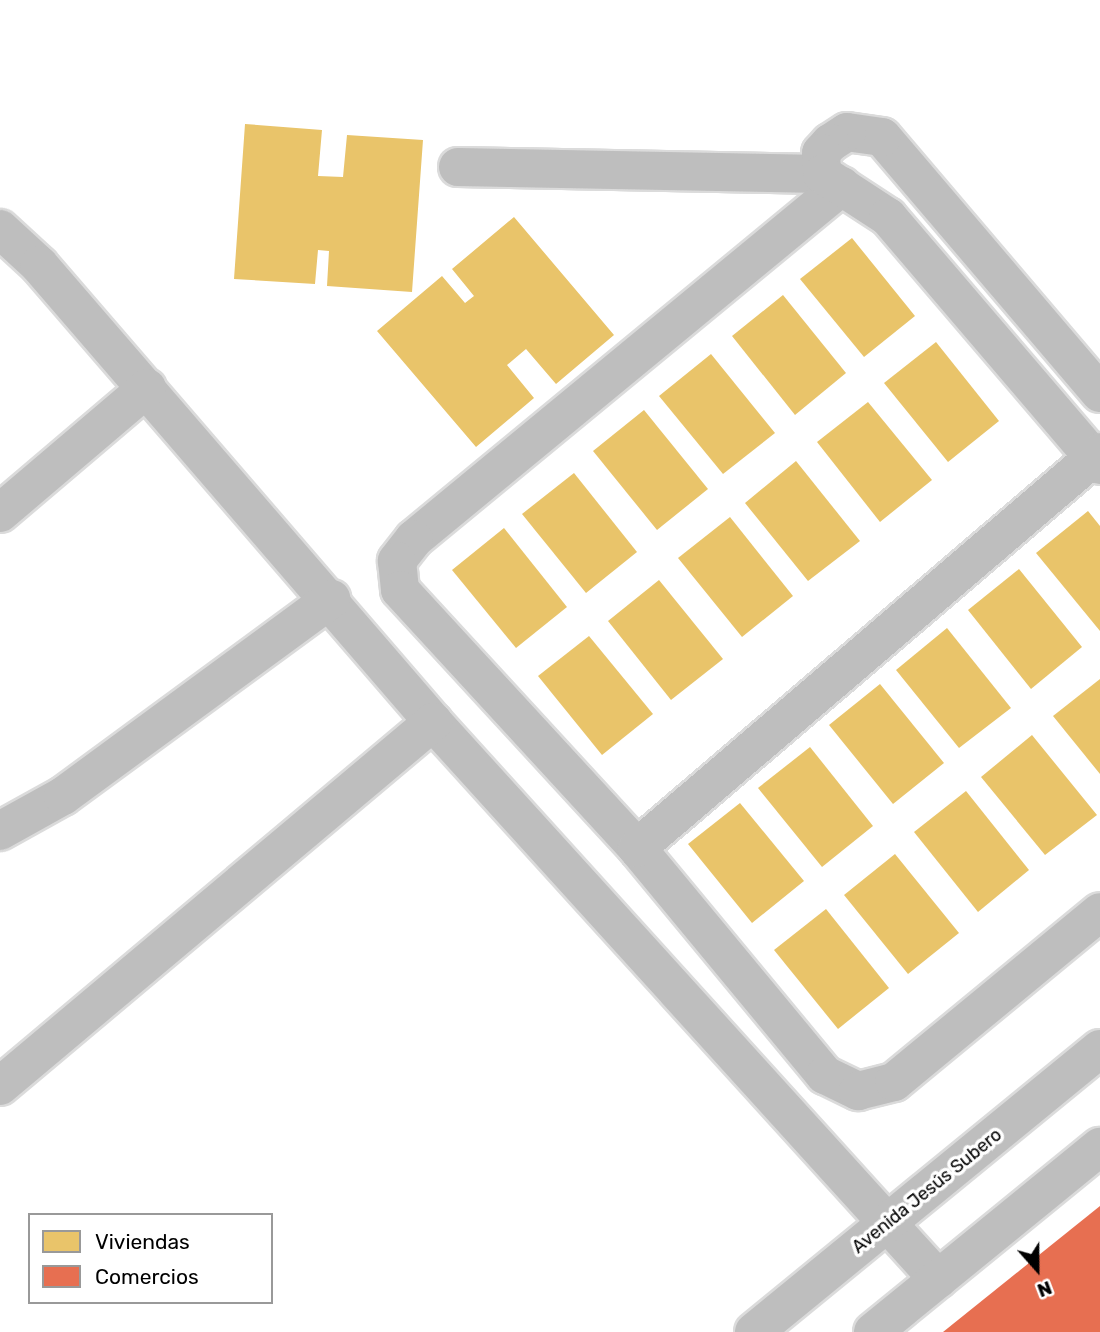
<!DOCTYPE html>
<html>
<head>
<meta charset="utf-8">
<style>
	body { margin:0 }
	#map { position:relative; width:1100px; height:1332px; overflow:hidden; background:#fff; font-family:Rubik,sans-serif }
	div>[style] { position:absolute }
	.homes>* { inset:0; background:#e9c46a }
	.shops>* { inset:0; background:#e76f51 }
	.roads { filter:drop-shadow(2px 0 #dbdbdb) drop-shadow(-2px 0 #dbdbdb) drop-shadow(0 2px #dbdbdb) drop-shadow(0 -2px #dbdbdb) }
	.minor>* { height:38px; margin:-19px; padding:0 19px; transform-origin:19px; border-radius:19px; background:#bebebe }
	.major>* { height:38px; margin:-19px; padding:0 19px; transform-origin:19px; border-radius:19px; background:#bebebe }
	span { translate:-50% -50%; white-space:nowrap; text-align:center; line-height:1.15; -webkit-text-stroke:7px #fff; paint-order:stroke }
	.street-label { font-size:18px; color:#000 }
	.legend { position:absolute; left:28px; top:1213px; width:245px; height:91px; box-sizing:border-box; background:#fff; border:2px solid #999; margin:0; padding:9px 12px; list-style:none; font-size:21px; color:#000 }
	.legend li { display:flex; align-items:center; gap:14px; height:35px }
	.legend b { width:35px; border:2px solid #999 }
	.north { position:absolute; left:1002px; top:1234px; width:70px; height:70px; -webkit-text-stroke:5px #fff; paint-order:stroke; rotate:159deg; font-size:19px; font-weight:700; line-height:28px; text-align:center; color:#000 }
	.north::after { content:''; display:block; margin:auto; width:24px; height:32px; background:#000; clip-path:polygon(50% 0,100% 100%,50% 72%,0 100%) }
</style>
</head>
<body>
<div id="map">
	<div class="homes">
		<div style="clip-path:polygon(245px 124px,322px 130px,318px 176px,343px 177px,347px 135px,423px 140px,412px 292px,327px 286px,329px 251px,318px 250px,315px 284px,234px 279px)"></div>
		<div style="clip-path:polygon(514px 217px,614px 335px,556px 384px,526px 349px,507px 365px,534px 398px,476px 447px,377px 331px,442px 276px,465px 303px,474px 296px,452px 269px)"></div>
		<div style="clip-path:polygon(852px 238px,915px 316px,864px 357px,800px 279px)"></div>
		<div style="clip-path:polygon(783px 295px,846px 373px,795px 415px,732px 336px)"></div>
		<div style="clip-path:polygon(936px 342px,999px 421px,948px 462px,884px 383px)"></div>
		<div style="clip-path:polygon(711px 354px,775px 433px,723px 474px,659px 396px)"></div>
		<div style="clip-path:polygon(868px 402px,932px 480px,880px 522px,817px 442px)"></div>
		<div style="clip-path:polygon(644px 410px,708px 489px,657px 530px,593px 451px)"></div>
		<div style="clip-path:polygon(796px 461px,860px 541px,808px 581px,745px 503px)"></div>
		<div style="clip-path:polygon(574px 473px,637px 552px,586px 593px,522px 514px)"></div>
		<div style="clip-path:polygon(1088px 511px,1100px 526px,1100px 631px,1036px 553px)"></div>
		<div style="clip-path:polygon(730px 517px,793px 596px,742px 637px,678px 558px)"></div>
		<div style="clip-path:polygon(504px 528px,567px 607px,516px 648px,452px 570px)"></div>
		<div style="clip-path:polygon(1019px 569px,1082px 647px,1031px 689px,968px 610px)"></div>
		<div style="clip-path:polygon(659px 580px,723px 659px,671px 700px,608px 621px)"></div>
		<div style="clip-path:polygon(947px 628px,1011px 708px,959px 748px,896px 670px)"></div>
		<div style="clip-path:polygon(589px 636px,653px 714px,602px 755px,538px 676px)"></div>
		<div style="clip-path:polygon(1100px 679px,1100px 774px,1053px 716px)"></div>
		<div style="clip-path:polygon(880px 684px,944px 763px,893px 804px,829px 725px)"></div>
		<div style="clip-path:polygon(1032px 735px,1097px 815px,1045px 855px,981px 777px)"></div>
		<div style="clip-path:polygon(810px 747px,873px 826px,822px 867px,758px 788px)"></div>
		<div style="clip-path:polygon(966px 791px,1029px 870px,978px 912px,914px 832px)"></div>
		<div style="clip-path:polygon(740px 803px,804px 881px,752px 923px,688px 844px)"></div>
		<div style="clip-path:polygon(895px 854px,959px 933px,908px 974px,844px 895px)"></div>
		<div style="clip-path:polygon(826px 909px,889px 988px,838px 1029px,774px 950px)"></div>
	</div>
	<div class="shops">
		<div style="clip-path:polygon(1100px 1206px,1100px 1332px,943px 1332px)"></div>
	</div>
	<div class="roads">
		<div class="minor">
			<div style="left:458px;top:167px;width:364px;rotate:1.1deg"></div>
			<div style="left:842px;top:186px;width:555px;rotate:140.49deg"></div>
			<div style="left:414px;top:539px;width:28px;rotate:128deg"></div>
			<div style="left:397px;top:561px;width:29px;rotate:84deg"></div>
			<div style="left:400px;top:590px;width:350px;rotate:47.4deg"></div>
			<div style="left:637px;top:848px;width:295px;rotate:50.4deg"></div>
			<div style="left:825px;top:1075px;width:37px;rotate:26deg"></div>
			<div style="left:858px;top:1091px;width:37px;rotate:-14deg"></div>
			<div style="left:894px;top:1082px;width:267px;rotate:-39.5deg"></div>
			<div style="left:0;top:229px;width:53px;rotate:42.7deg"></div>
			<div style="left:39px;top:265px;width:603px;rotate:49.23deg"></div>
			<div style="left:433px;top:722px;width:752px;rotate:47.8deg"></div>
			<div style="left:1100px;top:393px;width:336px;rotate:-130.4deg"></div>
			<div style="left:882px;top:137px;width:35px;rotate:-172deg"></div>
			<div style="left:847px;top:132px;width:20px;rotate:147deg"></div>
			<div style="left:830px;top:143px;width:13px;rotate:132deg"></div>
			<div style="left:821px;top:153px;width:21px;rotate:87deg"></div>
			<div style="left:822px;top:174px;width:79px;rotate:33.1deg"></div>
			<div style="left:888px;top:217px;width:326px;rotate:49.5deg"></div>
			<div style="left:0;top:513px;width:193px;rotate:-40.4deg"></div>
			<div style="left:0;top:831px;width:72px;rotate:-29.1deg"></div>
			<div style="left:63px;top:796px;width:333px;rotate:-36.3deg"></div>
			<div style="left:637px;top:848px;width:609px;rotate:-40.54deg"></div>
			<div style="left:0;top:1086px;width:566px;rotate:-40.05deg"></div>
		</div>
		<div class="major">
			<div style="left:754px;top:1332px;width:447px;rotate:-39.3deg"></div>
			<div style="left:873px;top:1332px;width:293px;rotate:-39.2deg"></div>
		</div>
	</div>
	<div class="street-label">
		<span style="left:927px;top:1191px;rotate:-39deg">Avenida Jesús Subero</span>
	</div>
	<ul class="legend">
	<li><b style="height:19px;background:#e9c46a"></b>Viviendas</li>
	<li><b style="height:19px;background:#e76f51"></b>Comercios</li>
	</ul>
	<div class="north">N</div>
</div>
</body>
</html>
